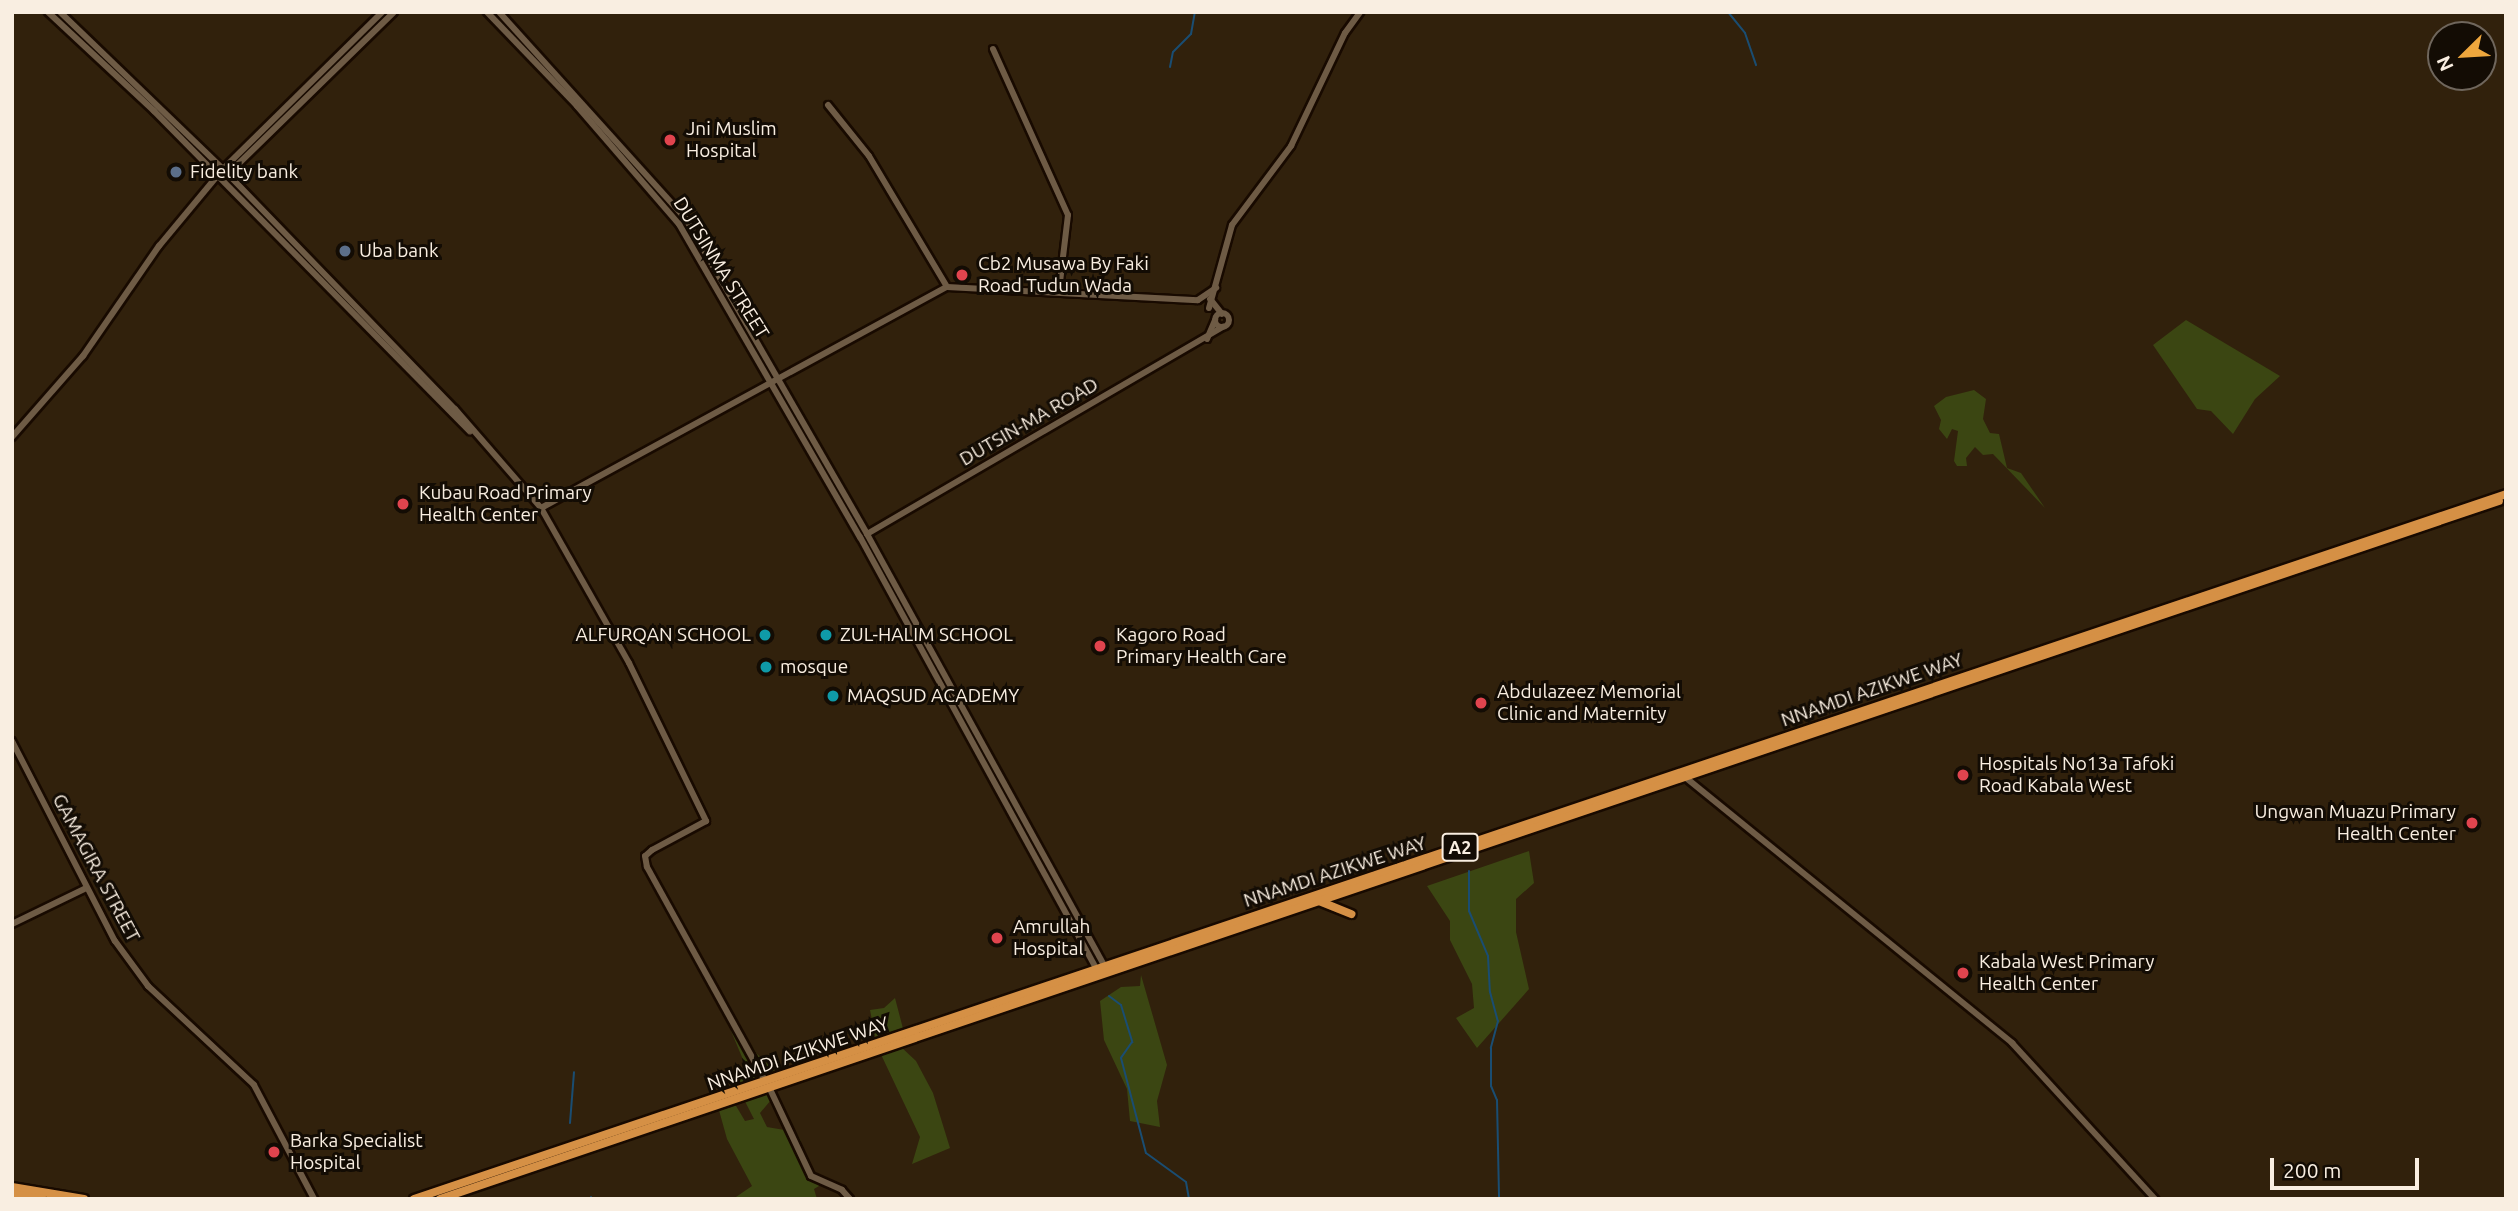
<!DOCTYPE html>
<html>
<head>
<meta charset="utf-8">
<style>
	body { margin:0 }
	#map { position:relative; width:2518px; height:1211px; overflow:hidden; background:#31210c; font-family:Ubuntu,sans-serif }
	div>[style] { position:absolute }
	.green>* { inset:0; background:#3b4612 }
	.stream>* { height:2px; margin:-1px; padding:0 1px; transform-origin:1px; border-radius:1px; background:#1a4d72 }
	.roads { filter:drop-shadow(2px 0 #180a00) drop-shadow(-2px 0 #180a00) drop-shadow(0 2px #180a00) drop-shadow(0 -2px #180a00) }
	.tertiary>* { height:6px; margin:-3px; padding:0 3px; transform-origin:3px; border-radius:3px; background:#6e5b45 }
	.tertiary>.ring { margin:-3px; padding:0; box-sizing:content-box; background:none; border:6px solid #6e5b45; border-radius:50% }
	.trunk>* { height:8px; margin:-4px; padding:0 4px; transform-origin:4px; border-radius:4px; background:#d59045 }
	.dots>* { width:19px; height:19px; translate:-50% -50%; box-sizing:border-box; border:4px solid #130c04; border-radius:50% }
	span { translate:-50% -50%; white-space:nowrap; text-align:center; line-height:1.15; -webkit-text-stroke:6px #130c04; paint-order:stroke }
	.shield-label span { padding:2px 5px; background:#130c04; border:2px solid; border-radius:5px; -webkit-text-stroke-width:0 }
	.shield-label { font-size:18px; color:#f9eee1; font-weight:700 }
	.poi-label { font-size:19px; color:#f9eee1 }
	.left { translate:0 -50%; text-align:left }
	.right { translate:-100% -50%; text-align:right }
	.street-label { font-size:19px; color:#f9eee1 }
	.frame { position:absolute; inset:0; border:14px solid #f9eee1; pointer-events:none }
	.north { position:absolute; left:2427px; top:21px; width:70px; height:70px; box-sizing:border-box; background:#130c04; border:2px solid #6f665c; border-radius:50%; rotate:246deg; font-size:19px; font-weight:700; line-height:28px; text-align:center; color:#f9eee1 }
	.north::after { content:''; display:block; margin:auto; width:24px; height:32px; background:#efa73d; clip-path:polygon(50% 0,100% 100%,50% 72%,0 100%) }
	.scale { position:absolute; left:2270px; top:1158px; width:149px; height:32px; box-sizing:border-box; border:4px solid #f9eee1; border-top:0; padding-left:9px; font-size:21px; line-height:24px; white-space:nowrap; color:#f9eee1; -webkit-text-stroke:5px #130c04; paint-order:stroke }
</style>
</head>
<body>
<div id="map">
	<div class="green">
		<div style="clip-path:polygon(2186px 320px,2280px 376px,2255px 399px,2233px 434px,2211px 411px,2197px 409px,2153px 345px)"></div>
		<div style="clip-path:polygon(1974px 390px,1986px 399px,1983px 419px,1990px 433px,1999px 434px,2007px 468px,2021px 473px,2045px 508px,1993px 454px,1983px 455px,1975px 447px,1966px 458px,1967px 466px,1957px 466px,1954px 461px,1958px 431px,1952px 429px,1947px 439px,1939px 429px,1941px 420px,1934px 406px,1946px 397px)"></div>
		<div style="clip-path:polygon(1529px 851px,1534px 883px,1516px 899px,1516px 932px,1529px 989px,1477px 1048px,1456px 1018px,1474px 1008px,1472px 984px,1450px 940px,1450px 921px,1427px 886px)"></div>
		<div style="clip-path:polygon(1141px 975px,1167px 1065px,1157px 1101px,1160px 1127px,1130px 1121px,1127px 1089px,1104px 1040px,1100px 1001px,1121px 987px,1140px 986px)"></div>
		<div style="clip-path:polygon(895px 998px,906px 1040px,899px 1045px,916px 1061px,933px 1093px,950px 1148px,912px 1164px,920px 1137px,877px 1046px,870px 1010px,884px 1008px)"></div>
		<div style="clip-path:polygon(733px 1015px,757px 1054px,775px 1071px,776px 1094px,760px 1113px,767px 1127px,796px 1132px,801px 1141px,796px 1143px,819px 1186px,814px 1189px,817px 1199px,733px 1199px,752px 1186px,727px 1139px,715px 1096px,726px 1089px,745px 1121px,754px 1119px,733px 1078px,747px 1069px,731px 1031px)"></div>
	</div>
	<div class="stream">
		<div style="left:1728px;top:12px;width:27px;rotate:51deg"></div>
		<div style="left:1745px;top:33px;width:34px;rotate:71deg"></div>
		<div style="left:1170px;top:67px;width:15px;rotate:-79deg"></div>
		<div style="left:1173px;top:52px;width:25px;rotate:-45deg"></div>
		<div style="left:1191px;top:34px;width:22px;rotate:-80deg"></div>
		<div style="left:1469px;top:871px;width:40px;rotate:90deg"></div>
		<div style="left:1469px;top:911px;width:49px;rotate:67.1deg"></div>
		<div style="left:1488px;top:956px;width:36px;rotate:87deg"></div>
		<div style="left:1490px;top:992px;width:30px;rotate:75deg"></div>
		<div style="left:1498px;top:1021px;width:28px;rotate:105deg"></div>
		<div style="left:1491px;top:1048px;width:38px;rotate:90deg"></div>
		<div style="left:1491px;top:1086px;width:15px;rotate:67deg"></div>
		<div style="left:1497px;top:1100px;width:99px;rotate:88.8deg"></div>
		<div style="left:1109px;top:996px;width:15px;rotate:37deg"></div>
		<div style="left:1121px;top:1005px;width:39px;rotate:73deg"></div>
		<div style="left:1132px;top:1042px;width:19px;rotate:125deg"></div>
		<div style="left:1121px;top:1058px;width:98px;rotate:75.3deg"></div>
		<div style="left:1146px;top:1153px;width:49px;rotate:35.9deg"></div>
		<div style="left:1186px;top:1182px;width:17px;rotate:80deg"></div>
		<div style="left:570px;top:1123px;width:51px;rotate:-85.5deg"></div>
		<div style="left:591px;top:1197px;width:2px;rotate:90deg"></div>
	</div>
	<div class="roads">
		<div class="tertiary">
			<div style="left:48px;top:12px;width:145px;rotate:43deg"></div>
			<div style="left:154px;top:111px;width:450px;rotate:45.4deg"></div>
			<div style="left:60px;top:12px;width:226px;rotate:43.9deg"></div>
			<div style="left:223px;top:169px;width:334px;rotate:46deg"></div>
			<div style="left:455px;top:409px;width:131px;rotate:49deg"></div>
			<div style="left:541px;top:508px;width:178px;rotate:60.4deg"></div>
			<div style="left:629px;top:663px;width:176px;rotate:64deg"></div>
			<div style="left:706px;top:821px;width:61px;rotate:151.8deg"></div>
			<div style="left:652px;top:850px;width:9px;rotate:139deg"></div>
			<div style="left:645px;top:856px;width:11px;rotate:80deg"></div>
			<div style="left:647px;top:867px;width:244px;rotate:61.1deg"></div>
			<div style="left:487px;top:12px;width:130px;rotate:46.2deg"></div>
			<div style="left:577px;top:106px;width:156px;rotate:49.2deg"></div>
			<div style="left:679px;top:224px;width:362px;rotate:60deg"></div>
			<div style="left:860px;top:537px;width:495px;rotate:61.3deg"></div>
			<div style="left:499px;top:12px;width:279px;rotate:47.9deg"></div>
			<div style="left:686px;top:219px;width:363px;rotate:60.1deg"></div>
			<div style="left:867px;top:534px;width:495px;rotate:61.2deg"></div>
			<div style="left:993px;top:49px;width:182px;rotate:65.7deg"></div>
			<div style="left:1068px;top:215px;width:76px;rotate:96.8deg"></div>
			<div style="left:828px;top:105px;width:65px;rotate:51.2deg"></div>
			<div style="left:869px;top:156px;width:152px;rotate:59.2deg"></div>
			<div style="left:947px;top:287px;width:251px;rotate:3deg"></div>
			<div style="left:1198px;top:300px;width:22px;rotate:-34deg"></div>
			<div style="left:227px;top:175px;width:233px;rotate:-44.3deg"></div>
			<div style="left:1210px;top:299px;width:19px;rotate:51deg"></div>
			<div style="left:1209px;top:308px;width:86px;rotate:-74.5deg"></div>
			<div style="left:1232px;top:225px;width:99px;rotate:-53.2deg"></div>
			<div style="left:1291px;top:146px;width:125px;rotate:-64.5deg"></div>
			<div style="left:1345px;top:33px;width:26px;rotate:-54deg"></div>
			<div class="ring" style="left:1215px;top:313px;width:8px;height:8px"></div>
			<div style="left:1207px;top:339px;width:21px;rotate:-67deg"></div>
			<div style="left:12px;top:437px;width:108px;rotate:-48.8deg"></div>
			<div style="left:83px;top:356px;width:134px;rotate:-55.4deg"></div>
			<div style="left:159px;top:246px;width:100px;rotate:-50.3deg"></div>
			<div style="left:223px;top:169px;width:223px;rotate:-44.6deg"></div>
			<div style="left:541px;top:508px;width:462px;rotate:-28.6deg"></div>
			<div style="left:867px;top:534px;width:412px;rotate:-30.2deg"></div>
			<div style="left:12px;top:741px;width:225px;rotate:62.8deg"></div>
			<div style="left:115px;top:941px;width:56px;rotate:53.7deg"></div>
			<div style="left:148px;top:986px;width:145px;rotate:43deg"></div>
			<div style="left:254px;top:1085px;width:129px;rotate:62.2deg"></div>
			<div style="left:1685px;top:777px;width:422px;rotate:39.1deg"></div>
			<div style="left:2012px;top:1043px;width:212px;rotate:47.5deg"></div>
			<div style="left:12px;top:924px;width:82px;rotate:-25.9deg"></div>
			<div style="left:769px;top:1087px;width:98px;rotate:64.7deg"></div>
			<div style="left:811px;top:1176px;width:34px;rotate:24deg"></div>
			<div style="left:842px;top:1190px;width:12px;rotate:48deg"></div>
		</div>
		<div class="trunk">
			<div style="left:1319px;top:901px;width:35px;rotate:22deg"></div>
			<div style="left:12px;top:1187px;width:73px;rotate:9.5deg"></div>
			<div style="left:12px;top:1194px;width:31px;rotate:9deg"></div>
			<div style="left:414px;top:1199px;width:2208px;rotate:-18.62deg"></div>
			<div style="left:440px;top:1199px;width:2174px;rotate:-18.73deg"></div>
		</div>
	</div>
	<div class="dots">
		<div style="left:670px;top:140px;background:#e0444e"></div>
		<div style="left:176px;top:172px;background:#5c6f8a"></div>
		<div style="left:345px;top:251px;background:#5c6f8a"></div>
		<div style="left:962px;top:275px;background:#e0444e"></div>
		<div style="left:403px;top:504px;background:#e0444e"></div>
		<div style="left:765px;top:635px;background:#0f9aa8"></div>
		<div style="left:826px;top:635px;background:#0f9aa8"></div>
		<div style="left:1100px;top:646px;background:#e0444e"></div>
		<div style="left:766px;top:667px;background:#0f9aa8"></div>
		<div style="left:833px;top:696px;background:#0f9aa8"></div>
		<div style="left:1481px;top:703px;background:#e0444e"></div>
		<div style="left:1963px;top:775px;background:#e0444e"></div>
		<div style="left:2472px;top:823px;background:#e0444e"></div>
		<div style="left:997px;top:938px;background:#e0444e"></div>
		<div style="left:1963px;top:973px;background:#e0444e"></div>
		<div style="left:274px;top:1152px;background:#e0444e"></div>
	</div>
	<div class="shield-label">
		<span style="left:1460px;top:847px">A2</span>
	</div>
	<div class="poi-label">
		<span class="left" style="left:686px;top:140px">Jni Muslim<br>Hospital</span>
		<span class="left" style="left:190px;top:172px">Fidelity bank</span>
		<span class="left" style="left:359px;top:251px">Uba bank</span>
		<span class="left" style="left:978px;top:275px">Cb2 Musawa By Faki<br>Road Tudun Wada</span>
		<span class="left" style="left:419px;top:504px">Kubau Road Primary<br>Health Center</span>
		<span class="right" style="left:751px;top:635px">ALFURQAN SCHOOL</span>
		<span class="left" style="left:840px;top:635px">ZUL-HALIM SCHOOL</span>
		<span class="left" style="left:1116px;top:646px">Kagoro Road<br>Primary Health Care</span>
		<span class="left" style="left:780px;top:667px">mosque</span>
		<span class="left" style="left:1497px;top:703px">Abdulazeez Memorial<br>Clinic and Maternity</span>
		<span class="left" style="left:847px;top:696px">MAQSUD ACADEMY</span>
		<span class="left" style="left:1979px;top:775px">Hospitals No13a Tafoki<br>Road Kabala West</span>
		<span class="right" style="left:2456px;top:823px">Ungwan Muazu Primary<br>Health Center</span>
		<span class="left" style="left:1013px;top:938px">Amrullah<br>Hospital</span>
		<span class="left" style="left:1979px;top:973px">Kabala West Primary<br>Health Center</span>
		<span class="left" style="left:290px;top:1152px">Barka Specialist<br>Hospital</span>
	</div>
	<div class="street-label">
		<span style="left:721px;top:268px;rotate:58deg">DUTSINMA STREET</span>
		<span style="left:1029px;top:422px;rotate:-30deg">DUTSIN-MA ROAD</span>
		<span style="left:1872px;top:690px;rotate:-19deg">NNAMDI AZIKWE WAY</span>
		<span style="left:96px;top:868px;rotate:62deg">GAMAGIRA STREET</span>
		<span style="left:1335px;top:872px;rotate:-18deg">NNAMDI AZIKWE WAY</span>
		<span style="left:798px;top:1054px;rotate:-19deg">NNAMDI AZIKWE WAY</span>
	</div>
	<div class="frame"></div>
	<div class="north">N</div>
	<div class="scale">200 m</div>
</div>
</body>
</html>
